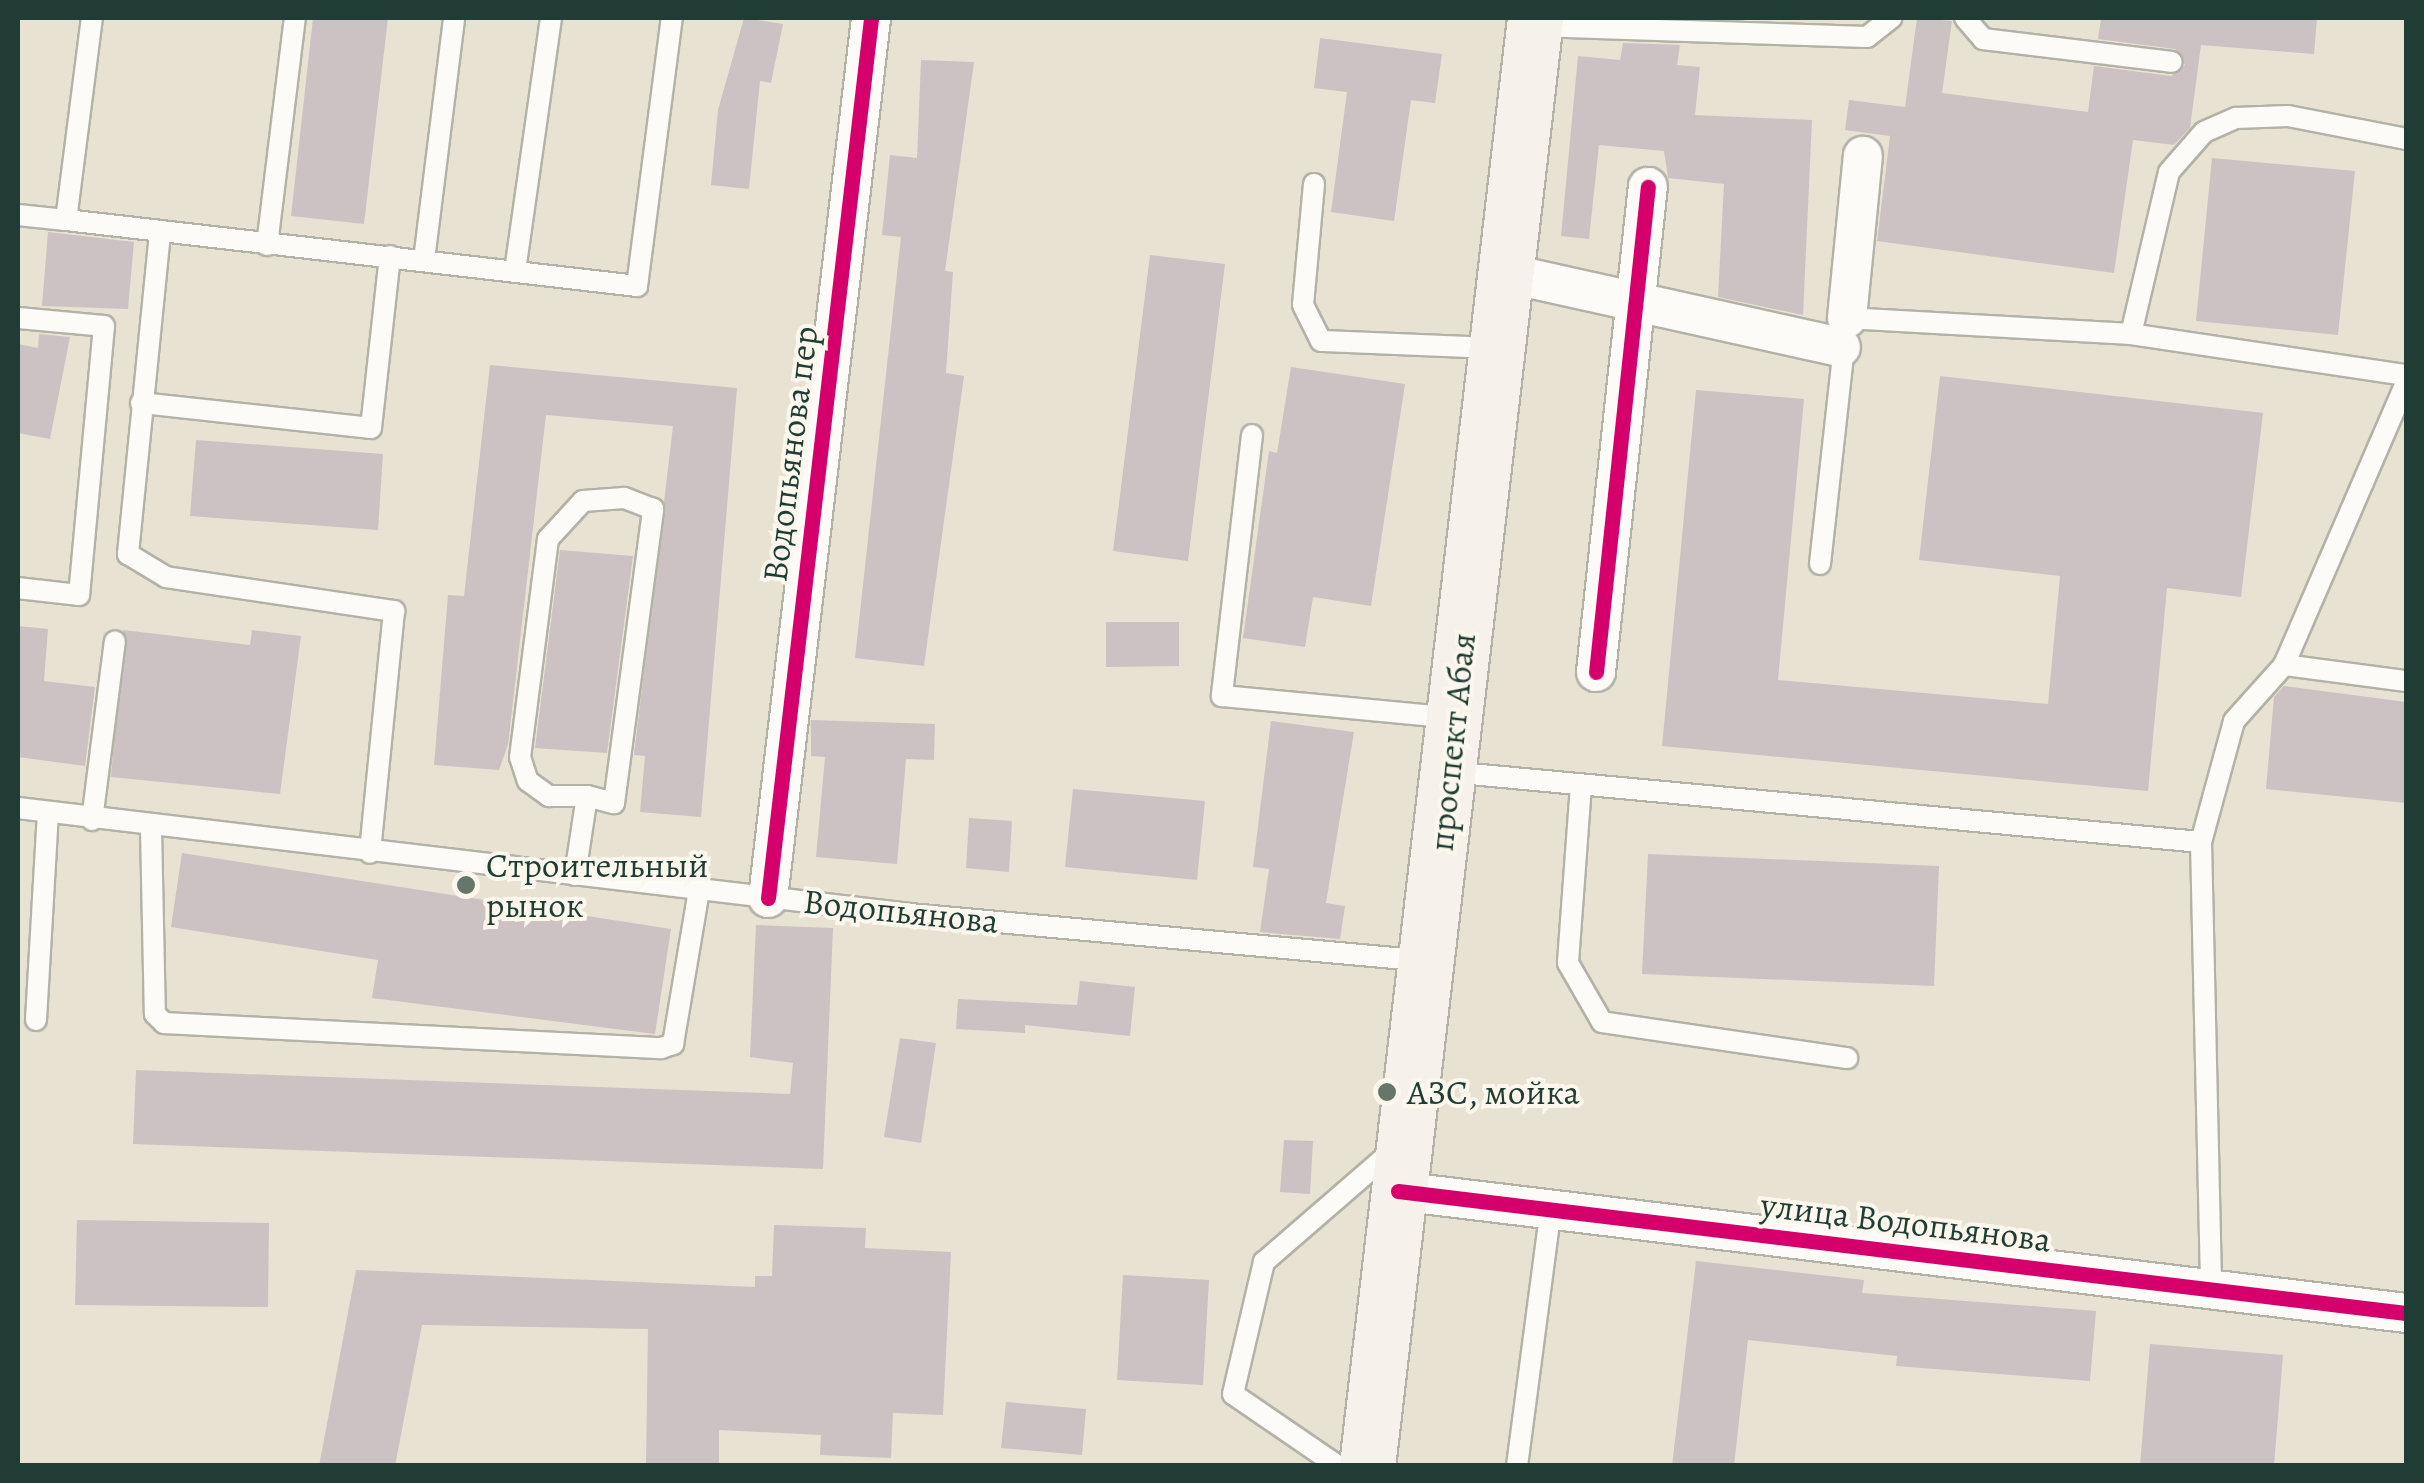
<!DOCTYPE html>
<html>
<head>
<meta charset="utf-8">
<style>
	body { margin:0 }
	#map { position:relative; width:2424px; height:1483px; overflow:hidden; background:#e8e2d2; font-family:Alegreya,serif }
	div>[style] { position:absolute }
	.building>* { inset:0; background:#ccc2c3 }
	.roads { filter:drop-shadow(2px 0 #b3b2a7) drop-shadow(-2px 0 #b3b2a7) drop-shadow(0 2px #b3b2a7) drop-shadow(0 -2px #b3b2a7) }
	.lane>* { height:20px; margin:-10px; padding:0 10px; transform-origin:10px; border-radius:10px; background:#fcfbf8 }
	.street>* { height:38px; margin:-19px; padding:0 19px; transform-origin:19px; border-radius:19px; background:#fcfbf8 }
	.secondary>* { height:55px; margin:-27.5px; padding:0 27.5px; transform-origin:27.5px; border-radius:27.5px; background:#f6f1eb }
	.cycleway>* { height:15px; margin:-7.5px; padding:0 7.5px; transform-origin:7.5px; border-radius:7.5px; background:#d6006c }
	.dots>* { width:28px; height:28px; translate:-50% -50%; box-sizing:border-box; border:5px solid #fbf7ec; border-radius:50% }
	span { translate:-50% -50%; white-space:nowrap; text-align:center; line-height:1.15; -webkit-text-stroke:8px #fbf7ec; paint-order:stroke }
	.street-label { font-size:35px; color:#1f3d34 }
	.poi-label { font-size:35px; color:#1f3d34 }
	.left { translate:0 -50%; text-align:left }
	.frame { position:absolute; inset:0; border:20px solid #1f3d34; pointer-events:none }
</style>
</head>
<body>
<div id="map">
	<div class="building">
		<div style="clip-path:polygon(313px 18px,388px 18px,364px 224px,291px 216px)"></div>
		<div style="clip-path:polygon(744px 18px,783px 24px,771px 83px,760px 81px,749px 189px,711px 185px,718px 110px)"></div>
		<div style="clip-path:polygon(1917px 18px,1952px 21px,1942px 93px,2088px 112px,2094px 66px,2171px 76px,2185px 65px,2175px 49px,2098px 39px,2101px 18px,2317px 18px,2314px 54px,2201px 45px,2190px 128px,2174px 145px,2133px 140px,2114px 273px,1877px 241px,1890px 136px,1845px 130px,1849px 100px,1905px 107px)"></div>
		<div style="clip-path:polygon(1320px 38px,1442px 54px,1435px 103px,1411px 100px,1394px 221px,1331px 212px,1347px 92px,1314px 88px)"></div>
		<div style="clip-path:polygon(1623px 43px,1680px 45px,1677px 65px,1700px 67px,1695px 115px,1812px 120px,1803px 315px,1718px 297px,1724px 184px,1668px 178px,1664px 151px,1599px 145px,1589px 239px,1561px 236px,1578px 56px,1620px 60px)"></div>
		<div style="clip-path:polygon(921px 60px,974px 62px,945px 271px,953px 272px,946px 373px,964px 376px,924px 666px,855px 658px,901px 237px,882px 235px,890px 155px,917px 158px)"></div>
		<div style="clip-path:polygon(2212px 158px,2355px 171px,2338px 335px,2196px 321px)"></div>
		<div style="clip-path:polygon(48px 232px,134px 242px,128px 309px,42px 306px)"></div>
		<div style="clip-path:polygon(1150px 255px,1225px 264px,1188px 561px,1113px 551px)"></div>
		<div style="clip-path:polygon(39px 334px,70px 337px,50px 439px,18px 433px,18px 344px,38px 348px)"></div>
		<div style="clip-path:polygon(490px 365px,737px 388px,701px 817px,640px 812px,645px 756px,634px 755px,673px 426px,546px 415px,508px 745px,499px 770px,434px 765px,448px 595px,464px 596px)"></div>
		<div style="clip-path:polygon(1291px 367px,1405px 384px,1371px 606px,1313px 597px,1305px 647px,1243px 638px,1269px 451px,1277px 453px)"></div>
		<div style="clip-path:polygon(1940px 376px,2263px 413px,2241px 597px,2167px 588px,2148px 791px,1662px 746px,1696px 390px,1804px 399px,1778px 680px,2048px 704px,2060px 576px,1919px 560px)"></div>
		<div style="clip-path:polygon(196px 440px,383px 454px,378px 530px,190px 516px)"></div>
		<div style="clip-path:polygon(560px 550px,633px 556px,607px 753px,535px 748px)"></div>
		<div style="clip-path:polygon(1106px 622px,1179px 622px,1179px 666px,1106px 667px)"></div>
		<div style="clip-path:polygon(18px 626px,48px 629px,44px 681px,95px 687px,85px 766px,18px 757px)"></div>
		<div style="clip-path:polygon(123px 630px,250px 645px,252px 630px,301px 636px,280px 794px,111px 777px)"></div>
		<div style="clip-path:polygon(2284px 686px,2406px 702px,2406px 803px,2266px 789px,2274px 697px)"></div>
		<div style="clip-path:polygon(811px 720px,935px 724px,934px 760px,906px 759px,897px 864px,816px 857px,825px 757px,811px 756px)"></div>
		<div style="clip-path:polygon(1271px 721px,1354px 732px,1326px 903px,1345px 906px,1340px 939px,1260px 932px,1269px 869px,1253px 867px)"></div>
		<div style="clip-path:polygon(1073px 789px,1205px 801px,1197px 880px,1065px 867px)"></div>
		<div style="clip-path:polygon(969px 818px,1012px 821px,1009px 872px,966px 868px)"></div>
		<div style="clip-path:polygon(182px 853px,671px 929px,655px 1034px,372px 998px,378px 960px,171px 927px)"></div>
		<div style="clip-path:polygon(1648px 854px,1939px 866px,1934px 986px,1642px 974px)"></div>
		<div style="clip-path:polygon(756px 925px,833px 928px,823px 1169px,133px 1144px,136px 1070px,790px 1094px,793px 1063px,750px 1057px)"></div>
		<div style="clip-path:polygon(1080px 981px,1135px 987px,1130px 1036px,1025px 1025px,1025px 1033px,956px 1029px,958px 999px,1077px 1005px)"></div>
		<div style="clip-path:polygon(900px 1038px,936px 1043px,921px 1143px,884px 1137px)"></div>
		<div style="clip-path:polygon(1284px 1140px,1313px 1141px,1310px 1194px,1280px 1192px)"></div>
		<div style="clip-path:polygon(77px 1220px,269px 1223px,268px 1307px,75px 1305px)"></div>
		<div style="clip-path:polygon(774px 1225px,866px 1228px,865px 1248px,951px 1252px,943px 1415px,893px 1413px,891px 1458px,820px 1455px,821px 1435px,719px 1430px,719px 1466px,646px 1466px,648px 1329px,422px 1325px,395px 1466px,319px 1466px,356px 1270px,755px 1287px,755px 1276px,772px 1276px)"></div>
		<div style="clip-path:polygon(1696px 1261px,1864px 1280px,1862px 1293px,2096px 1311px,2090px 1381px,1896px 1366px,1897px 1356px,1748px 1340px,1734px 1466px,1672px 1466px)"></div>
		<div style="clip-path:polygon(1123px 1275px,1209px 1280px,1203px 1385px,1117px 1380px)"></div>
		<div style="clip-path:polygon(2150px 1344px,2283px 1355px,2274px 1466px,2140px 1466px)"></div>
		<div style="clip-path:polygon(1006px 1402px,1086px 1409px,1082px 1455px,1001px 1448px)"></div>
	</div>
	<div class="roads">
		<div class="lane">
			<div style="left:1965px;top:18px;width:28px;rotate:49deg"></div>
			<div style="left:1983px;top:39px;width:190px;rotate:6.9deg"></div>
			<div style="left:1537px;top:26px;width:330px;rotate:1.9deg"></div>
			<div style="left:1867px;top:37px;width:31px;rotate:-38deg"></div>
			<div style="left:1314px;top:184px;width:121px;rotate:95.2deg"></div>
			<div style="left:1303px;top:305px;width:40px;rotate:63.4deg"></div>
			<div style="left:1321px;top:341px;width:174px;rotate:2.3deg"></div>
			<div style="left:18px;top:215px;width:48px;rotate:5.9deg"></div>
			<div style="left:66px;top:220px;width:204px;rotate:-82.7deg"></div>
			<div style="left:66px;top:220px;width:575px;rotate:6.59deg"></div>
			<div style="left:637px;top:286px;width:270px;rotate:-82.6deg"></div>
			<div style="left:160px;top:233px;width:323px;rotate:95.7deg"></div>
			<div style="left:128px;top:554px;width:44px;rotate:31.2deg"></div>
			<div style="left:166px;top:577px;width:231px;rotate:8.5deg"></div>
			<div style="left:394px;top:611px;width:243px;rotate:95.7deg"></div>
			<div style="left:267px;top:245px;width:229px;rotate:-83deg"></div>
			<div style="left:424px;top:260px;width:244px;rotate:-82.9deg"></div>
			<div style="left:515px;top:271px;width:256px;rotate:-81.9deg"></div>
			<div style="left:18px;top:318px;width:86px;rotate:5.3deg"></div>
			<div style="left:104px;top:326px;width:270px;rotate:95.3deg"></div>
			<div style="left:79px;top:595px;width:61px;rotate:-173.5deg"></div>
			<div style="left:2131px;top:334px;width:166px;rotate:-76.8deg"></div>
			<div style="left:2169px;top:172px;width:53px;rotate:-48.8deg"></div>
			<div style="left:2204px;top:132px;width:35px;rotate:-24deg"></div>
			<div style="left:2236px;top:118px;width:52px;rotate:-2.2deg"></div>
			<div style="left:2288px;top:116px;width:120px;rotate:11deg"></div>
			<div style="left:141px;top:403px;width:231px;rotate:6.2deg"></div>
			<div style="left:371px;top:428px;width:173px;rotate:-83.7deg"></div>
			<div style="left:1252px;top:435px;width:263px;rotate:96.6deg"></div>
			<div style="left:1222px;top:696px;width:232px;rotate:5.4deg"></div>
			<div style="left:1820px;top:564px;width:247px;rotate:-83.7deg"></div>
			<div style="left:1847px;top:318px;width:284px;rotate:3.2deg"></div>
			<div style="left:2131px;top:334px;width:278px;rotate:8.5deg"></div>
			<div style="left:2284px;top:665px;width:307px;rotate:-66.6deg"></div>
			<div style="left:1449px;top:772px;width:755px;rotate:5.32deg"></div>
			<div style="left:2201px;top:842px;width:447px;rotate:88.7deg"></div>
			<div style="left:1581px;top:785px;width:178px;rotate:94.2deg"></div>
			<div style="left:1568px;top:963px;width:68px;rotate:60deg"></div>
			<div style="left:1602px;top:1022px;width:248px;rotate:8.4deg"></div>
			<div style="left:18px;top:808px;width:898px;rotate:6.78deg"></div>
			<div style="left:910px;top:914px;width:518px;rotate:5.2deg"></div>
			<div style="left:92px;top:820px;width:180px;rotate:-82.7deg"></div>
			<div style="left:151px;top:829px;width:185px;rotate:88.8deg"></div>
			<div style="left:155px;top:1014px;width:13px;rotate:45deg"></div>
			<div style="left:164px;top:1023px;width:498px;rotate:2.9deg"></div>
			<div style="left:661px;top:1048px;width:13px;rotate:-18deg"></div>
			<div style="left:673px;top:1044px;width:156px;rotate:-80.4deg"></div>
			<div style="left:2201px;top:842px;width:125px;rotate:-74.7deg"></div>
			<div style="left:2234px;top:721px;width:75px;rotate:-48.2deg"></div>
			<div style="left:2284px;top:665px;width:123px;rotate:7.5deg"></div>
			<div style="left:575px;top:875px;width:80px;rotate:-81.4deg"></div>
			<div style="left:587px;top:796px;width:28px;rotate:15deg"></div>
			<div style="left:614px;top:803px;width:297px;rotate:-82.4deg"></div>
			<div style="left:653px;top:509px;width:31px;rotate:-159deg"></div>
			<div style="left:624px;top:498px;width:41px;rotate:175.8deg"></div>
			<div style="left:583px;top:501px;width:52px;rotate:132.6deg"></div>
			<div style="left:548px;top:539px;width:220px;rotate:97.3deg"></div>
			<div style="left:520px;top:757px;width:25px;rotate:72deg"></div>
			<div style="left:528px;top:781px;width:26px;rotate:36deg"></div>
			<div style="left:549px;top:796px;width:38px"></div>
			<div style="left:36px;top:1020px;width:207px;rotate:-86.7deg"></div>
			<div style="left:1338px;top:1466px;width:127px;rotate:-145.6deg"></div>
			<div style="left:1233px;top:1394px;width:136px;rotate:-76.8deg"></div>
			<div style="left:1264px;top:1262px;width:169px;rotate:-40.9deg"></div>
			<div style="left:1517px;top:1466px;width:259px;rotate:-82.5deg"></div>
		</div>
		<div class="street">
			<div style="left:1506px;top:273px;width:343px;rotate:12.5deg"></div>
			<div style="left:1847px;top:318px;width:163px;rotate:-84.4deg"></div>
			<div style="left:1596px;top:672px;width:488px;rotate:-83.9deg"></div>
			<div style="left:768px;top:898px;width:886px;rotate:-83.32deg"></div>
			<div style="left:1398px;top:1191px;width:1015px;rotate:6.9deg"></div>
		</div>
		<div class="secondary">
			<div style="left:1367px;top:1466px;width:1458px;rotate:-83.38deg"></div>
		</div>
	</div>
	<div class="cycleway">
		<div style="left:1596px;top:672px;width:488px;rotate:-83.9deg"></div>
		<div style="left:768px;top:898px;width:886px;rotate:-83.32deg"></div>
		<div style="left:1398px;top:1191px;width:1015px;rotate:6.9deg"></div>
	</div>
	<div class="dots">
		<div style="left:466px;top:885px;background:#65776b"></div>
		<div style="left:1387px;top:1092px;background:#65776b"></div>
	</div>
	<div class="street-label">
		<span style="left:790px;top:454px;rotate:-83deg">Водопьянова пер</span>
		<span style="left:1452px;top:742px;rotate:-84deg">проспект Абая</span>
		<span style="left:901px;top:911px;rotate:6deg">Водопьянова</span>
		<span style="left:1906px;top:1222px;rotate:7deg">улица Водопьянова</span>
	</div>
	<div class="poi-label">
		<span class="left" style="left:486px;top:885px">Строительный<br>рынок</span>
		<span class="left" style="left:1407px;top:1092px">АЗС, мойка</span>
	</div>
	<div class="frame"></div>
</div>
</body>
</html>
